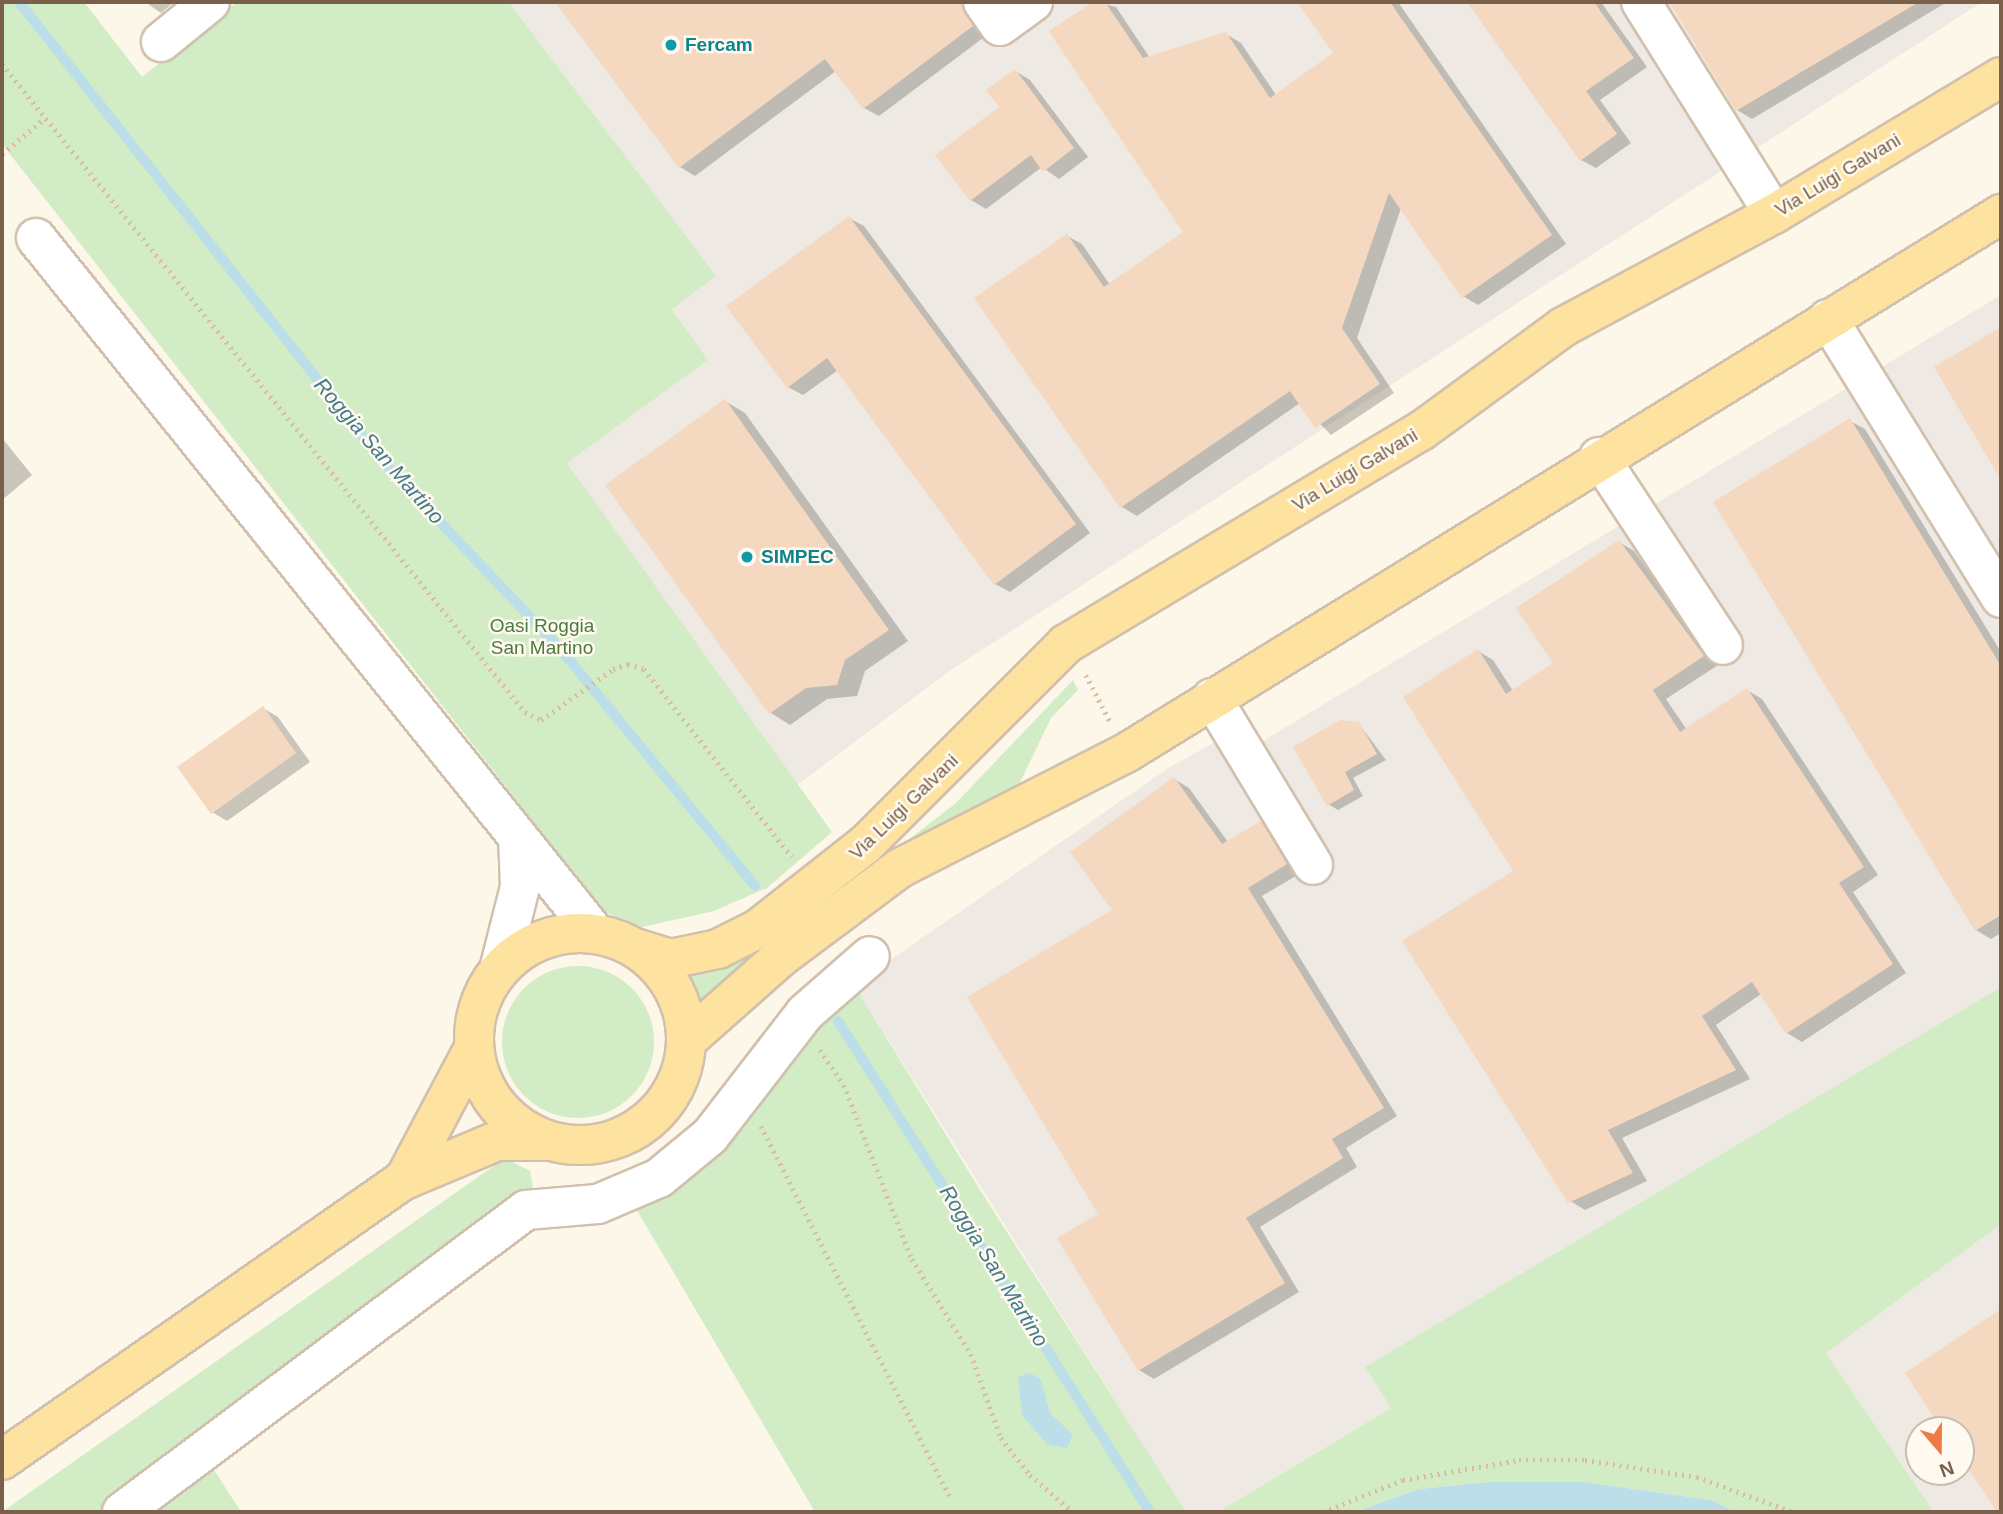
<!DOCTYPE html>
<html>
<head>
<meta charset="utf-8">
<style>
	body { margin:0 }
	#map { position:relative; width:2003px; height:1514px; overflow:hidden; background:#fdf7e9; font-family:Arial,sans-serif }
	div>[style] { position:absolute }
	.industrial>* { inset:0; background:#eee9e2 }
	.green>* { inset:0; background:#d2ecc5 }
	.round { border-radius:50% }
	.water>* { inset:0; background:#bbdee9 }
	.shadow>* { inset:0; background:#0003 }
	.stream>* { height:10px; margin:-5px; padding:0 5px; transform-origin:5px; border-radius:5px; background:#bbdee9 }
	.building>* { inset:0; background:#f4d8bf }
	.path>* { height:4.5px; margin-top:-2.25px; transform-origin:0; background:repeating-linear-gradient(90deg,#dabca1 0 2px,transparent 0 7px) }
	.roads { filter:drop-shadow(2px 0 #d1c0ad) drop-shadow(-2px 0 #d1c0ad) drop-shadow(0 2px #d1c0ad) drop-shadow(0 -2px #d1c0ad) }
	.minor>* { height:38px; margin:-19px; padding:0 19px; transform-origin:19px; border-radius:19px; background:#fff }
	.major>* { height:38px; margin:-19px; padding:0 19px; transform-origin:19px; border-radius:19px; background:#fee29f }
	.major>.ring { margin:-19px; padding:0; box-sizing:content-box; background:none; border:38px solid #fee29f; border-radius:50% }
	.dots>* { width:19px; height:19px; translate:-50% -50%; box-sizing:border-box; border:4px solid #fffaf0; border-radius:50% }
	span { translate:-50% -50%; white-space:nowrap; text-align:center; line-height:1.15; -webkit-text-stroke:5px #fffaf0; paint-order:stroke }
	.culture-label { font-size:19px; color:#0d838f; font-weight:700 }
	.left { translate:0 -50%; text-align:left }
	.street-label { font-size:19px; color:#7a5f4a }
	.park-label { font-size:19px; color:#4c7a3f }
	.water-label { font-size:21px; color:#427b8e; font-style:italic }
	.frame { position:absolute; inset:0; border:4px solid #7a5f4a; pointer-events:none }
	.north { position:absolute; left:1905px; top:1416px; width:70px; height:70px; box-sizing:border-box; background:#fffaf0; border:2px solid #cabcae; border-radius:50%; rotate:160deg; font-size:19px; font-weight:700; line-height:28px; text-align:center; color:#7a5f4a }
	.north::after { content:''; display:block; margin:auto; width:24px; height:32px; background:#ec7b49; clip-path:polygon(50% 0,100% 100%,50% 72%,0 100%) }
</style>
</head>
<body>
<div id="map">
	<div class="industrial">
		<div style="clip-path:polygon(509px 2px,1982px 2px,951px 670px,797px 785px,567px 463px,708px 360px,672px 308px,716px 276px)"></div>
		<div style="clip-path:polygon(2001px 295px,2001px 987px,1365px 1367px,1391px 1408px,1218px 1512px,1185px 1512px,854px 985px,1170px 767px,1217px 741px,1230px 761px)"></div>
		<div style="clip-path:polygon(evenodd,2001px 1224px,2001px 1512px,1934px 1512px,1826px 1353px,2001px 1224px,1919px 1430px,1961px 1430px,1961px 1472px,1919px 1472px,1919px 1430px)"></div>
	</div>
	<div class="green">
		<div style="clip-path:polygon(2px 2px,84px 2px,142px 77px,237px 2px,509px 2px,716px 276px,672px 309px,708px 360px,567px 463px,832px 832px,767px 888px,714px 911px,642px 927px,604px 912px,2px 144px)"></div>
		<div style="clip-path:polygon(1073px 680px,1078px 690px,1051px 718px,1014px 795px,873px 867px,956px 803px)"></div>
		<div style="clip-path:polygon(755px 953px,759px 959px,699px 1010px,684px 977px)"></div>
		<div class="round" style="left:502px;top:966px;width:152px;height:152px"></div>
		<div style="clip-path:polygon(854px 985px,977px 1185px,1186px 1512px,815px 1512px,632px 1202px)"></div>
		<div style="clip-path:polygon(2001px 987px,2001px 1224px,1826px 1353px,1934px 1512px,1736px 1512px,1711px 1500px,1585px 1482px,1488px 1482px,1419px 1489px,1355px 1512px,1218px 1512px,1391px 1408px,1365px 1367px)"></div>
		<div style="clip-path:polygon(505px 1158px,530px 1171px,536px 1203px,211px 1465px,241px 1512px,2px 1512px)"></div>
	</div>
	<div class="water">
		<div style="clip-path:polygon(1029px 1373px,1040px 1378px,1050px 1413px,1073px 1435px,1067px 1448px,1047px 1444px,1022px 1415px,1018px 1377px)"></div>
		<div style="clip-path:polygon(1488px 1482px,1585px 1482px,1711px 1500px,1736px 1512px,1355px 1512px,1419px 1489px)"></div>
	</div>
	<div class="shadow">
		<div style="clip-path:polygon(145px 2px,174px 2px,161px 13px)"></div>
		<div style="clip-path:polygon(557px 2px,981px 2px,987px 35px,879px 116px,864px 108px,836px 71px,695px 176px,680px 167px)"></div>
		<div style="clip-path:polygon(1096px 2px,1116px 7px,1150px 58px,1226px 34px,1241px 43px,1276px 95px,1335px 54px,1300px 2px,1398px 2px,1566px 244px,1478px 305px,1463px 296px,1401px 208px,1357px 338px,1394px 393px,1331px 435px,1300px 403px,1137px 516px,1122px 507px,977px 298px,1067px 236px,1082px 244px,1110px 285px,1186px 232px,1051px 32px)"></div>
		<div style="clip-path:polygon(1470px 2px,1601px 2px,1647px 67px,1600px 100px,1631px 143px,1596px 168px,1581px 160px)"></div>
		<div style="clip-path:polygon(1671px 2px,1947px 2px,1752px 119px,1737px 110px)"></div>
		<div style="clip-path:polygon(1015px 71px,1030px 80px,1088px 157px,1059px 179px,1042px 167px,986px 209px,971px 200px)"></div>
		<div style="clip-path:polygon(849px 218px,864px 226px,1090px 533px,1010px 592px,995px 584px,838px 370px,803px 395px,788px 387px)"></div>
		<div style="clip-path:polygon(2001px 329px,2001px 477px,1936px 368px)"></div>
		<div style="clip-path:polygon(725px 401px,745px 413px,908px 641px,865px 671px,857px 696px,827px 699px,790px 725px,771px 713px,607px 485px)"></div>
		<div style="clip-path:polygon(1850px 421px,1865px 429px,2001px 652px,2001px 933px,1991px 939px,1976px 930px)"></div>
		<div style="clip-path:polygon(2px 438px,32px 475px,2px 500px)"></div>
		<div style="clip-path:polygon(1619px 542px,1634px 551px,1718px 665px,1666px 699px,1687px 730px,1747px 690px,1762px 699px,1878px 875px,1853px 892px,1906px 973px,1802px 1042px,1787px 1033px,1761px 994px,1716px 1025px,1750px 1079px,1622px 1138px,1647px 1181px,1585px 1210px,1570px 1201px,1478px 651px,1493px 660px,1513px 691px,1555px 664px)"></div>
		<div style="clip-path:polygon(263px 708px,278px 717px,310px 762px,227px 821px,212px 812px)"></div>
		<div style="clip-path:polygon(1359px 724px,1386px 760px,1353px 778px,1363px 796px,1338px 810px,1328px 804px)"></div>
		<div style="clip-path:polygon(1174px 779px,1189px 788px,1228px 842px,1261px 823px,1276px 831px,1301px 873px,1262px 896px,1397px 1116px,1346px 1148px,1357px 1167px,1260px 1227px,1299px 1292px,1154px 1379px,1139px 1370px,1100px 1215px,1115px 910px)"></div>
		<div style="clip-path:polygon(2001px 1311px,2001px 1512px,1999px 1512px,1961px 1455px,1961px 1430px,1944px 1430px,1907px 1374px)"></div>
	</div>
	<div class="stream">
		<div style="left:19px;top:2px;width:585px;rotate:51.66deg"></div>
		<div style="left:382px;top:461px;width:262px;rotate:46.5deg"></div>
		<div style="left:562px;top:651px;width:304px;rotate:50.6deg"></div>
		<div style="left:838px;top:1021px;width:582px;rotate:57.57deg"></div>
	</div>
	<div class="building">
		<div style="clip-path:polygon(555px 2px,962px 2px,973px 26px,863px 109px,825px 59px,679px 168px)"></div>
		<div style="clip-path:polygon(1093px 2px,1105px 2px,1143px 58px,1226px 32px,1270px 98px,1333px 53px,1297px 2px,1390px 2px,1552px 235px,1462px 298px,1389px 193px,1342px 328px,1380px 384px,1315px 428px,1290px 391px,1120px 508px,974px 298px,1067px 234px,1104px 287px,1183px 232px,1049px 31px)"></div>
		<div style="clip-path:polygon(1467px 2px,1594px 2px,1634px 58px,1586px 91px,1617px 134px,1580px 161px)"></div>
		<div style="clip-path:polygon(1669px 2px,1919px 2px,1736px 111px)"></div>
		<div style="clip-path:polygon(1015px 69px,1074px 148px,1043px 172px,1031px 155px,970px 201px,935px 155px,999px 107px,986px 90px)"></div>
		<div style="clip-path:polygon(849px 216px,1076px 524px,994px 585px,827px 358px,787px 388px,726px 306px)"></div>
		<div style="clip-path:polygon(2001px 327px,2001px 480px,1934px 367px)"></div>
		<div style="clip-path:polygon(725px 399px,889px 630px,845px 660px,837px 685px,806px 688px,769px 714px,605px 485px)"></div>
		<div style="clip-path:polygon(1850px 418px,2001px 666px,2001px 915px,1975px 931px,1713px 502px)"></div>
		<div style="clip-path:polygon(1619px 540px,1704px 656px,1653px 690px,1680px 732px,1747px 688px,1864px 867px,1839px 883px,1893px 964px,1786px 1034px,1752px 982px,1702px 1016px,1736px 1070px,1608px 1130px,1633px 1173px,1568px 1203px,1402px 941px,1513px 871px,1403px 697px,1478px 649px,1506px 694px,1553px 663px,1516px 608px)"></div>
		<div style="clip-path:polygon(263px 706px,296px 753px,211px 814px,177px 767px)"></div>
		<div style="clip-path:polygon(1340px 720px,1359px 722px,1377px 754px,1345px 772px,1354px 790px,1327px 806px,1293px 747px)"></div>
		<div style="clip-path:polygon(1174px 777px,1222px 844px,1261px 821px,1287px 864px,1248px 888px,1384px 1108px,1332px 1139px,1343px 1158px,1246px 1218px,1285px 1283px,1138px 1371px,1057px 1238px,1098px 1214px,967px 997px,1112px 910px,1070px 852px)"></div>
		<div style="clip-path:polygon(2001px 1309px,2001px 1512px,1997px 1512px,1961px 1458px,1961px 1430px,1942px 1430px,1905px 1373px)"></div>
	</div>
	<div class="path">
		<div style="left:2px;top:64px;width:833px;rotate:51.09deg"></div>
		<div style="left:525px;top:712px;width:18px;rotate:27deg"></div>
		<div style="left:541px;top:720px;width:88px;rotate:-35.3deg"></div>
		<div style="left:613px;top:669px;width:16px;rotate:-18deg"></div>
		<div style="left:628px;top:664px;width:17px;rotate:17deg"></div>
		<div style="left:644px;top:669px;width:239px;rotate:51.8deg"></div>
		<div style="left:2px;top:154px;width:56px;rotate:-39.9deg"></div>
		<div style="left:1086px;top:675px;width:54px;rotate:62.5deg"></div>
		<div style="left:820px;top:1050px;width:42px;rotate:55.6deg"></div>
		<div style="left:844px;top:1085px;width:187px;rotate:68.7deg"></div>
		<div style="left:912px;top:1259px;width:112px;rotate:58.2deg"></div>
		<div style="left:971px;top:1354px;width:89px;rotate:70.3deg"></div>
		<div style="left:1001px;top:1438px;width:47px;rotate:51.9deg"></div>
		<div style="left:1030px;top:1475px;width:57px;rotate:40.7deg"></div>
		<div style="left:761px;top:1126px;width:419px;rotate:63deg"></div>
		<div style="left:1323px;top:1512px;width:86px;rotate:-21.8deg"></div>
		<div style="left:1403px;top:1480px;width:118px;rotate:-9.8deg"></div>
		<div style="left:1519px;top:1460px;width:66px"></div>
		<div style="left:1585px;top:1460px;width:113px;rotate:8.6deg"></div>
		<div style="left:1697px;top:1477px;width:102px;rotate:20deg"></div>
	</div>
	<div class="roads">
		<div class="minor">
			<div style="left:983px;top:2px;width:29px;rotate:55deg"></div>
			<div style="left:1000px;top:26px;width:41px;rotate:-36deg"></div>
			<div style="left:1641px;top:2px;width:250px;rotate:57.9deg"></div>
			<div style="left:161px;top:42px;width:63px;rotate:-39.2deg"></div>
			<div style="left:36px;top:238px;width:893px;rotate:51.18deg"></div>
			<div style="left:1828px;top:319px;width:328px;rotate:58.2deg"></div>
			<div style="left:1599px;top:457px;width:225px;rotate:56.6deg"></div>
			<div style="left:1212px;top:698px;width:195px;rotate:58.8deg"></div>
			<div style="left:499px;top:970px;width:86px;rotate:-75.8deg"></div>
			<div style="left:520px;top:887px;width:50px;rotate:-92.3deg"></div>
			<div style="left:122px;top:1512px;width:504px;rotate:-36.78deg"></div>
			<div style="left:526px;top:1210px;width:72px;rotate:-4.8deg"></div>
			<div style="left:598px;top:1204px;width:66px;rotate:-23.1deg"></div>
			<div style="left:659px;top:1178px;width:66px;rotate:-39.5deg"></div>
			<div style="left:710px;top:1136px;width:155px;rotate:-52.3deg"></div>
			<div style="left:805px;top:1013px;width:86px;rotate:-41.2deg"></div>
		</div>
		<div class="major">
			<div class="ring" style="left:474px;top:933px;width:174px;height:174px"></div>
			<div style="left:638px;top:949px;width:34px;rotate:17deg"></div>
			<div style="left:670px;top:959px;width:49px;rotate:-11.8deg"></div>
			<div style="left:718px;top:949px;width:45px;rotate:-26.6deg"></div>
			<div style="left:758px;top:929px;width:137px;rotate:-38.2deg"></div>
			<div style="left:866px;top:844px;width:283px;rotate:-45deg"></div>
			<div style="left:1066px;top:644px;width:414px;rotate:-31deg"></div>
			<div style="left:1421px;top:431px;width:176px;rotate:-36.2deg"></div>
			<div style="left:1563px;top:327px;width:239px;rotate:-28.2deg"></div>
			<div style="left:1774px;top:214px;width:265px;rotate:-31.1deg"></div>
			<div style="left:686px;top:1041px;width:127px;rotate:-41.5deg"></div>
			<div style="left:781px;top:957px;width:149px;rotate:-36.8deg"></div>
			<div style="left:900px;top:868px;width:254px;rotate:-27deg"></div>
			<div style="left:1126px;top:753px;width:1028px;rotate:-31.63deg"></div>
			<div style="left:404px;top:1180px;width:149px;rotate:-62.1deg"></div>
			<div style="left:2px;top:1460px;width:490px;rotate:-34.9deg"></div>
			<div style="left:404px;top:1180px;width:101px;rotate:-22.8deg"></div>
			<div style="left:497px;top:1141px;width:51px"></div>
		</div>
	</div>
	<div class="dots">
		<div style="left:671px;top:45px;background:#0f9aa8"></div>
		<div style="left:747px;top:557px;background:#0f9aa8"></div>
	</div>
	<div class="culture-label">
		<span class="left" style="left:685px;top:45px">Fercam</span>
		<span class="left" style="left:761px;top:557px">SIMPEC</span>
	</div>
	<div class="street-label">
		<span style="left:1838px;top:175px;rotate:-31deg">Via Luigi Galvani</span>
		<span style="left:1355px;top:470px;rotate:-31deg">Via Luigi Galvani</span>
		<span style="left:904px;top:807px;rotate:-44deg">Via Luigi Galvani</span>
	</div>
	<div class="park-label">
		<span style="left:542px;top:637px">Oasi Roggia<br>San Martino</span>
	</div>
	<div class="water-label">
		<span style="left:379px;top:451px;rotate:49deg">Roggia San Martino</span>
		<span style="left:994px;top:1266px;rotate:58deg">Roggia San Martino</span>
	</div>
	<div class="frame"></div>
	<div class="north">N</div>
</div>
</body>
</html>
